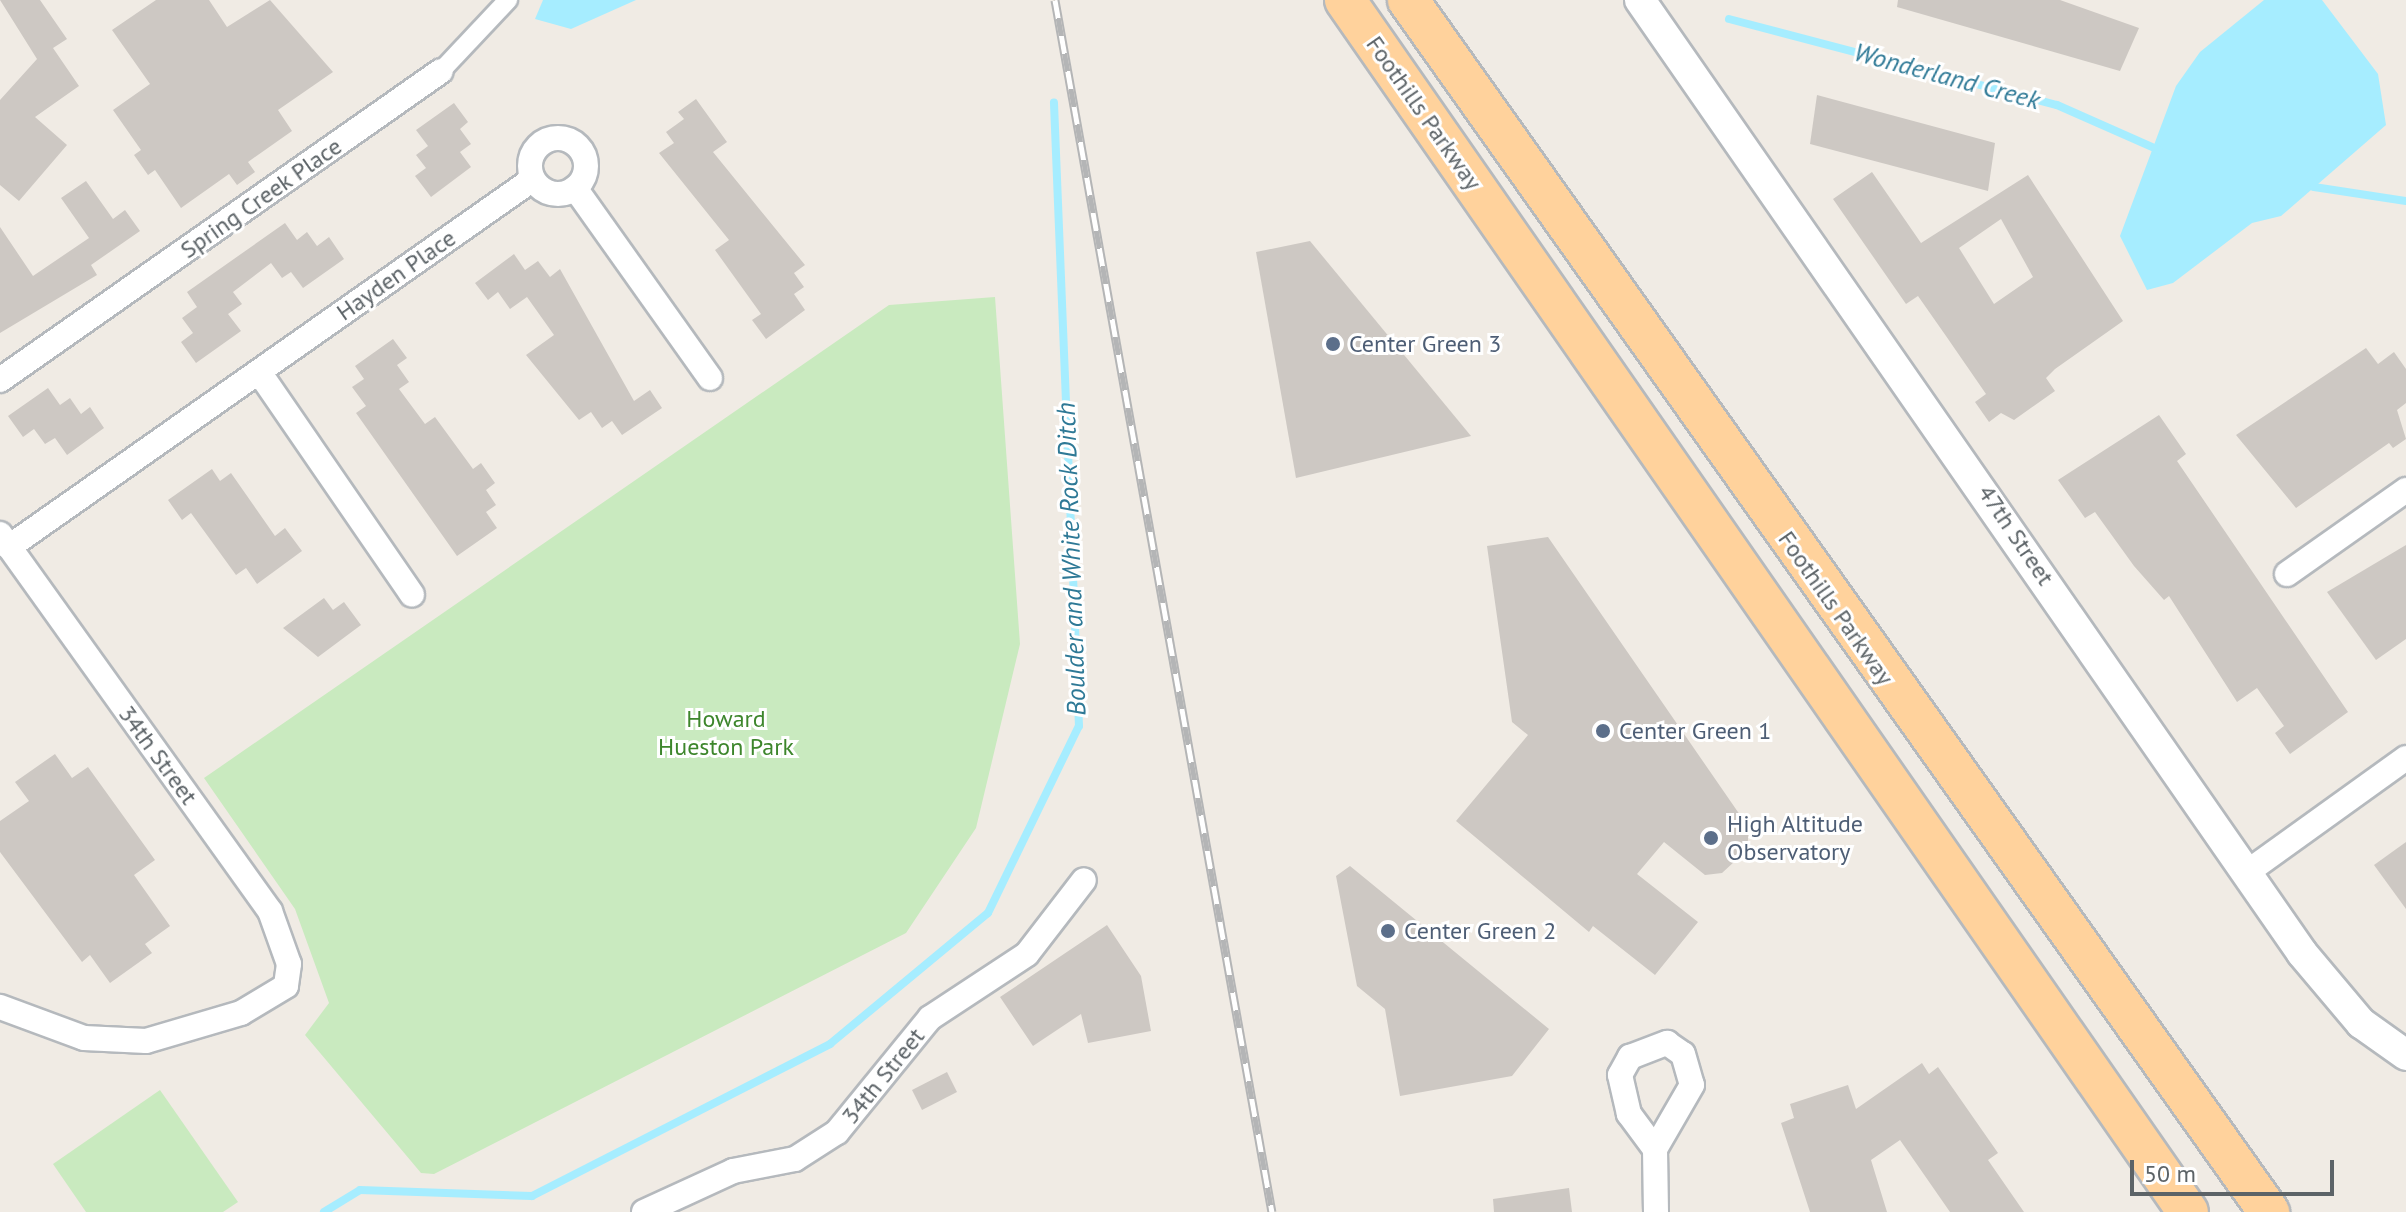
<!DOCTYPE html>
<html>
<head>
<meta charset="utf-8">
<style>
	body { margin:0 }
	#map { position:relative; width:2406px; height:1212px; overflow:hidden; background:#f0ebe4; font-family:"PT Sans",sans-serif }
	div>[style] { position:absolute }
	.green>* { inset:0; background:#c9eabf }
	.water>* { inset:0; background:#a6edff }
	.stream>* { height:8px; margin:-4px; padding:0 4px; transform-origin:4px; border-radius:4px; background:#a6edff }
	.building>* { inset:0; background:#cdc8c3 }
	.roads { filter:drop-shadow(2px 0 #b5b9bd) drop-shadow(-2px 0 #b5b9bd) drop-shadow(0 2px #b5b9bd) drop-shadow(0 -2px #b5b9bd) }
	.pedestrian>* { height:18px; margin:-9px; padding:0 9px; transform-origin:9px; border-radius:9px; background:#fff }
	.minor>* { height:24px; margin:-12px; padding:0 12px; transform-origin:12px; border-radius:12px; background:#fff }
	.minor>.ring { margin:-12px; padding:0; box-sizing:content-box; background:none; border:24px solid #fff; border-radius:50% }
	.tertiary>* { height:30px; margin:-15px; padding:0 15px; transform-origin:15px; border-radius:15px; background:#fff }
	.trunk>* { height:40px; margin:-20px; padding:0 20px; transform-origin:20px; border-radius:20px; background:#ffd29c }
	.rail>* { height:9px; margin-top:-4.5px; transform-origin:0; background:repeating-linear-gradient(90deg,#fff 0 18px,#b4b5b6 0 36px); box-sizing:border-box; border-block:2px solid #b4b5b6 }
	.dots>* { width:22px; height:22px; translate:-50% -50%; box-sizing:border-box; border:4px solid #fff; border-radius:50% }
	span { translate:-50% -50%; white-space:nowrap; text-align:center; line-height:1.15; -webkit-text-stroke:6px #fff; paint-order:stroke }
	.street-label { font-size:24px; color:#5c6367 }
	.service-label { font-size:24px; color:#4e5e75 }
	.left { translate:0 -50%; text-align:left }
	.park-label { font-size:24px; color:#3d862c }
	.water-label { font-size:26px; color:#2e7996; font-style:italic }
	.scale { position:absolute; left:2130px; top:1160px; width:204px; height:36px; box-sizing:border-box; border:4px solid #5c6367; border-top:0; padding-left:10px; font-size:24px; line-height:28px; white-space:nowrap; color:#5c6367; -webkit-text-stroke:6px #fff; paint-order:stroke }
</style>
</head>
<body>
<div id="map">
	<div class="green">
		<div style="clip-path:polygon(995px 297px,1020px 644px,976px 828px,906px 933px,434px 1174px,421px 1173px,305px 1035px,329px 1003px,295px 909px,204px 778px,889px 305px)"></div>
		<div style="clip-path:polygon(160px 1090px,238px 1202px,223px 1212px,86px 1212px,53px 1164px)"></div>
	</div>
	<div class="water">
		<div style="clip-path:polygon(543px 0,636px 0,571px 29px,535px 19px)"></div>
		<div style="clip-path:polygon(2264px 0,2322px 0,2378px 74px,2386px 125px,2281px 216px,2252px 223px,2173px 283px,2147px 290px,2120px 236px,2176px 86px,2200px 52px)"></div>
	</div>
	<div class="stream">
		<div style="left:1729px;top:19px;width:339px;rotate:14.7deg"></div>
		<div style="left:2057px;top:105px;width:111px;rotate:23.8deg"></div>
		<div style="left:2314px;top:187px;width:93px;rotate:8.7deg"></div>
		<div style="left:324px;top:1212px;width:42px;rotate:-31.4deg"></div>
		<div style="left:360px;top:1190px;width:172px;rotate:2deg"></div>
		<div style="left:532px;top:1196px;width:335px;rotate:-27deg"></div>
		<div style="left:830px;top:1044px;width:205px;rotate:-39.7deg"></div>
		<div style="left:988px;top:913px;width:208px;rotate:-64.1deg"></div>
		<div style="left:1079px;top:726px;width:624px;rotate:-92.3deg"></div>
	</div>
	<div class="building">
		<div style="clip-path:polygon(0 0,40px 0,67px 39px,53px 48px,79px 86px,35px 117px,67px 145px,19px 201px,0 185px,0 100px,37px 59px)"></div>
		<div style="clip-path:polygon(156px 0,209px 0,227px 27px,270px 0,333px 72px,278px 110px,292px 131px,248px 162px,255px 172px,237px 185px,229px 174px,181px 208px,155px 170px,148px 175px,134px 155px,141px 150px,113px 110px,150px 84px,112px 30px)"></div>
		<div style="clip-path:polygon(1898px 0,2060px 0,2139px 28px,2120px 71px,1897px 7px)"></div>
		<div style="clip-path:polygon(1817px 95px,1995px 143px,1988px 191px,1810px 144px)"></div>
		<div style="clip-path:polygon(696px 99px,727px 142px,713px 152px,805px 265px,794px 273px,804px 287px,794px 294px,805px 310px,766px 339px,752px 320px,761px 314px,715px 250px,729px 240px,659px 153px,674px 143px,666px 132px,684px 119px,678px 112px)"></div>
		<div style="clip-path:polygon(454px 103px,468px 122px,460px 129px,471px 144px,460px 152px,471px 167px,431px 197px,415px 176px,426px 168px,416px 155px,428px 146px,416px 130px)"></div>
		<div style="clip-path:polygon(evenodd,1872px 172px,1921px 243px,2028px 175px,2123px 321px,2055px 369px,2046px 378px,2055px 391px,2014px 420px,2001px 413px,1989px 422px,1975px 402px,1986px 394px,1946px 336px,1918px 296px,1906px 304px,1833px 199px,1872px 172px,2001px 219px,2033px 277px,1994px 304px,1959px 248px,2001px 219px)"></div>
		<div style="clip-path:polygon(86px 181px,113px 219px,125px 210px,140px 231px,91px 265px,97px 275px,0 333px,0 227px,33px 276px,89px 238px,61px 198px)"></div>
		<div style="clip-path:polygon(285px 223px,297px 240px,307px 232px,317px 246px,329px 237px,344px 259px,303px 288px,291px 272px,282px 278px,271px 263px,233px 292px,242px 304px,228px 314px,241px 331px,196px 363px,181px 342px,193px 333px,182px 318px,197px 307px,187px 292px)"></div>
		<div style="clip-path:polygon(1310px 241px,1471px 436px,1296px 478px,1256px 252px)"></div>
		<div style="clip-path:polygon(514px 254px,525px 270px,538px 261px,550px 277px,560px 269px,634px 401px,650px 390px,662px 408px,622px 435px,612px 421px,602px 428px,591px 412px,579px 420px,526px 355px,554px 335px,527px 297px,510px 309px,498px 292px,488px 300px,475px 283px)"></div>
		<div style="clip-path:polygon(393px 339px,407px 358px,397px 365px,409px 382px,399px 389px,425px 424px,435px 417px,473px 469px,481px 463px,495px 483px,486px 490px,496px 505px,486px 512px,497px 528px,457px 556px,356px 413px,366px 406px,352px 387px,364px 379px,355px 366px)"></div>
		<div style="clip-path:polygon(2366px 348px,2378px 364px,2394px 352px,2406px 369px,2406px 403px,2397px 410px,2406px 439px,2393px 448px,2389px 443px,2296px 508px,2236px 435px)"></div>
		<div style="clip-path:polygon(48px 388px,60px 405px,70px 398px,81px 414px,90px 407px,104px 428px,67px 455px,55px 438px,45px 444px,34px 429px,23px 437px,8px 416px)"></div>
		<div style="clip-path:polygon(2159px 415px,2186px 454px,2177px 461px,2348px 712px,2290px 754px,2275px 733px,2284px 726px,2257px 688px,2237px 702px,2169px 596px,2164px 600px,2134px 566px,2095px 512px,2085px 518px,2058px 480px)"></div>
		<div style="clip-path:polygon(212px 469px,220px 481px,231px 473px,275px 536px,285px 528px,302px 551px,257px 584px,246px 568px,236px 575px,191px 513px,182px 520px,168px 500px)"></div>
		<div style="clip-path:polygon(1548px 537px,1749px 828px,1747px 850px,1722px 873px,1705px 875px,1664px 842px,1637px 874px,1698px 922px,1655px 975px,1593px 926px,1589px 932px,1456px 821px,1528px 735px,1512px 722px,1487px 546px)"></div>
		<div style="clip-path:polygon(2406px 545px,2406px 639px,2376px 660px,2327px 592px)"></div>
		<div style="clip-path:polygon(324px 598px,333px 610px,344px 602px,361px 625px,318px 657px,283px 628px)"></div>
		<div style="clip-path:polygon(55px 754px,72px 778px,88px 767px,155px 860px,134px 875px,170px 926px,145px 944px,152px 953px,110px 983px,90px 955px,82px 962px,0 852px,0 821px,29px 801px,15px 782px)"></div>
		<div style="clip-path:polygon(2406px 842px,2406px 909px,2374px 865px)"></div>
		<div style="clip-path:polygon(1350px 866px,1549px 1029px,1512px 1076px,1400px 1096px,1385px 1009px,1357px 986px,1336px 876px)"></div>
		<div style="clip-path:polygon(1107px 925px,1141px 976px,1151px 1031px,1088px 1043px,1081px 1014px,1033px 1046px,1000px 997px)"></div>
		<div style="clip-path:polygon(1922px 1063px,1929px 1074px,1938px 1067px,1998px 1153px,1988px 1160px,2024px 1212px,1950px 1212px,1900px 1140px,1871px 1160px,1887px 1212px,1810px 1212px,1781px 1123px,1794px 1118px,1790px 1104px,1848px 1085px,1856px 1109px)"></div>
		<div style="clip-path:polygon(947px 1072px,957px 1092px,922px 1110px,912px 1090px)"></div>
		<div style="clip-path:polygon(1569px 1188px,1572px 1212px,1494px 1212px,1493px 1199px)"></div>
	</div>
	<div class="roads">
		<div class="pedestrian">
			<div style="left:441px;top:71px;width:98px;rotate:-46.7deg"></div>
		</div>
		<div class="minor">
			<div class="ring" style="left:530px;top:138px;width:32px;height:32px"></div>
			<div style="left:575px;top:188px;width:233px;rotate:54.6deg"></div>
			<div style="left:259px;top:372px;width:270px;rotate:55.5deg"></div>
			<div style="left:0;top:380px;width:538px;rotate:-35.02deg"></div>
			<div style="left:0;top:534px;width:464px;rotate:54.4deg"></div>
			<div style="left:270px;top:911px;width:56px;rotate:70.3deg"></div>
			<div style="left:289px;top:964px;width:22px;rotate:98deg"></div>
			<div style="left:286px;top:986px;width:52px;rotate:149deg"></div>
			<div style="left:241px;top:1013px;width:99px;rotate:163.6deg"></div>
			<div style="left:146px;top:1041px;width:62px;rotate:-177.2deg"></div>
			<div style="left:84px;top:1038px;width:90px;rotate:-159.7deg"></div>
			<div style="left:9px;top:547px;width:640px;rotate:-35.08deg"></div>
			<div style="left:2287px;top:574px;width:146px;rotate:-35.2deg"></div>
			<div style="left:2246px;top:873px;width:197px;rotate:-35.7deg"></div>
			<div style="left:1667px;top:1043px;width:19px;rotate:35deg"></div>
			<div style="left:1683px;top:1054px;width:32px;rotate:74deg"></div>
			<div style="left:1692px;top:1085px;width:74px;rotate:120deg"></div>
			<div style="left:1655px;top:1149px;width:44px;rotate:-126.6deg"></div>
			<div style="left:1629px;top:1114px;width:40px;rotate:-103deg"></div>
			<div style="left:1620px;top:1075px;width:21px;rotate:-61deg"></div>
			<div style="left:1630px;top:1057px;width:40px;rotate:-21deg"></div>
			<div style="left:1655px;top:1149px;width:63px;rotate:89.1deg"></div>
			<div style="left:644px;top:1212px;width:98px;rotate:-24.7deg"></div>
			<div style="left:733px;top:1171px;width:63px;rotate:-11deg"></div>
			<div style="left:795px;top:1159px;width:50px;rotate:-32.7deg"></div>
			<div style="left:837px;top:1132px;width:147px;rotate:-50.8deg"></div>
			<div style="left:930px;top:1018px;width:116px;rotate:-33.4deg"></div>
			<div style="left:1027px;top:954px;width:93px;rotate:-52.4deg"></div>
		</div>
		<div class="tertiary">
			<div style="left:1640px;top:0;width:1160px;rotate:55.21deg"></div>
			<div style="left:2302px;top:953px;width:92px;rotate:49.9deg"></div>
			<div style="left:2361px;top:1023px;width:55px;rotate:35.4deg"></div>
		</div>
		<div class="trunk">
			<div style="left:1345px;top:0;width:1476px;rotate:55.18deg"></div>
			<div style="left:1408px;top:0;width:1487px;rotate:54.61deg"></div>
		</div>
	</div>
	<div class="rail">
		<div style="left:1055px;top:0;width:1231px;rotate:79.85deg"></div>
	</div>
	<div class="dots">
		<div style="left:1333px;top:344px;background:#5c6f8a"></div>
		<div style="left:1603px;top:731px;background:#5c6f8a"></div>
		<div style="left:1711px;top:838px;background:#5c6f8a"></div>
		<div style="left:1388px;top:931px;background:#5c6f8a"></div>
	</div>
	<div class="street-label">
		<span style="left:1424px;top:113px;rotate:55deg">Foothills Parkway</span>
		<span style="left:261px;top:198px;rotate:-35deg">Spring Creek Place</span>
		<span style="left:396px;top:275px;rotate:-35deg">Hayden Place</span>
		<span style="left:2016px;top:535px;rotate:56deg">47th Street</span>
		<span style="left:1836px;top:608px;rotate:55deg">Foothills Parkway</span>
		<span style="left:158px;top:755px;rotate:54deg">34th Street</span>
		<span style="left:883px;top:1076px;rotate:-51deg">34th Street</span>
	</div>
	<div class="service-label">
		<span class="left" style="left:1349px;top:344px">Center Green 3</span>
		<span class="left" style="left:1619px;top:731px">Center Green 1</span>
		<span class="left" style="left:1727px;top:838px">High Altitude<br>Observatory</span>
		<span class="left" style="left:1404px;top:931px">Center Green 2</span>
	</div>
	<div class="park-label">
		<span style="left:726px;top:733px">Howard<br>Hueston Park</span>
	</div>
	<div class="water-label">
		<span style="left:1947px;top:76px;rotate:15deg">Wonderland Creek</span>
		<span style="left:1071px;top:559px;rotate:-92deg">Boulder and White Rock Ditch</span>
	</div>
	<div class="scale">50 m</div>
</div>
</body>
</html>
